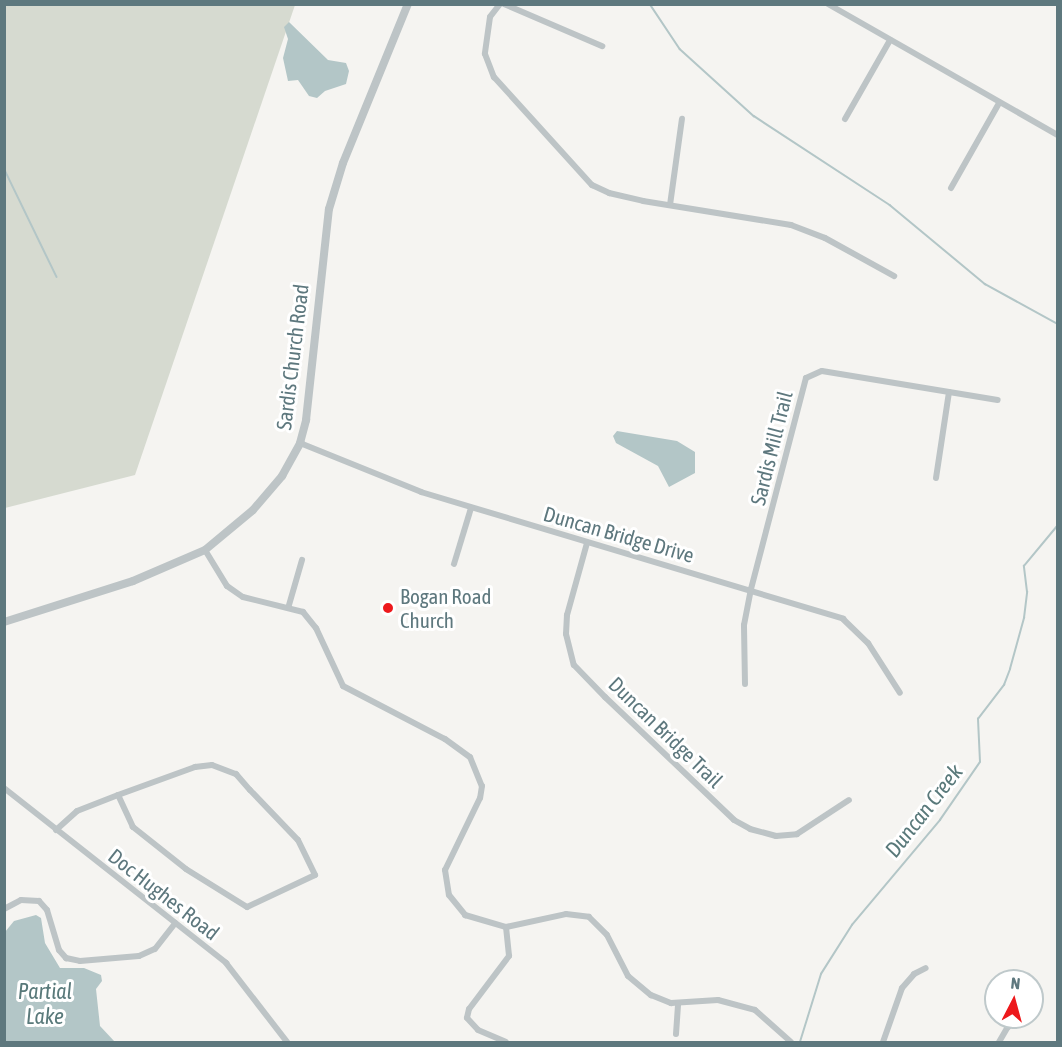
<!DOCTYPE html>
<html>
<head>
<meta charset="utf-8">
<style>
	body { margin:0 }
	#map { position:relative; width:1062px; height:1047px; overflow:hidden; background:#f5f4f1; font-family:"Asap Condensed",sans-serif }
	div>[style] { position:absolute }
	.green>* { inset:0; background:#d6dad0 }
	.water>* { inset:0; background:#b3c6c7 }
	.stream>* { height:1.5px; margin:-0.75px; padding:0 0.75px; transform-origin:0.75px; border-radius:0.75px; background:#b3c6c7 }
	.minor>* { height:6px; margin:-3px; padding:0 3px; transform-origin:3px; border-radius:3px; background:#bdc4c6 }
	.tertiary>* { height:8px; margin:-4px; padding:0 4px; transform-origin:4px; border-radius:4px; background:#bdc4c6 }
	.dots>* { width:16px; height:16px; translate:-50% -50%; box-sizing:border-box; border:3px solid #fff; border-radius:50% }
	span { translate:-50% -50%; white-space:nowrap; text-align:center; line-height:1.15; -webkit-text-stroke:6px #fff; paint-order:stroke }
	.street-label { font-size:21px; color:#5e787e }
	.poi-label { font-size:21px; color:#5e787e }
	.left { translate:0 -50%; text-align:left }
	.water-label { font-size:22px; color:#59797a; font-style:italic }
	.frame { position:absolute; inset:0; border:6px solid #5e787e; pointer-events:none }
	.north { position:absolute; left:984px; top:969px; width:60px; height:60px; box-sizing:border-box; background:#fff; border:2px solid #bfc9cb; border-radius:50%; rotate:6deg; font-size:16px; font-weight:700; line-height:24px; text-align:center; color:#5e787e }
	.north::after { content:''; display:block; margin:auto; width:21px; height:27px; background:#ed191c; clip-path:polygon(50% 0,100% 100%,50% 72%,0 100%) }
</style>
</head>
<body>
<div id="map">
	<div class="green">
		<div style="clip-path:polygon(5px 5px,295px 5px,135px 475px,5px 508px)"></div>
	</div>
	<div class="water">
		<div style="clip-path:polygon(289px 22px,328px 60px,346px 63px,349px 71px,346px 84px,325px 91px,317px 98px,309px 96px,298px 80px,288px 81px,283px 58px,288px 39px,284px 27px)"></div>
		<div style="clip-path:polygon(617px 431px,677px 441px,695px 452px,695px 473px,669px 487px,658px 466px,616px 443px,613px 436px)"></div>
		<div style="clip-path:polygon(36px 915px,41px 918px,45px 943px,60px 968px,84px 968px,101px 975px,102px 981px,96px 989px,100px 1026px,115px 1042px,5px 1042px,5px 932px,14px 921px)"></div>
	</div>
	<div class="stream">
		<div style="left:650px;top:4px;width:54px;rotate:56.3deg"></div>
		<div style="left:680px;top:49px;width:100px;rotate:42.2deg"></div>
		<div style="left:754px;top:116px;width:163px;rotate:33.2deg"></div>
		<div style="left:890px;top:205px;width:124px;rotate:39.7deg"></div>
		<div style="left:985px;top:284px;width:83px;rotate:28.7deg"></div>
		<div style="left:4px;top:168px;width:121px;rotate:64.1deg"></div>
		<div style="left:800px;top:1042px;width:71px;rotate:-72.8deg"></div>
		<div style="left:821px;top:974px;width:58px;rotate:-57.7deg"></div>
		<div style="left:852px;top:925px;width:137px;rotate:-50deg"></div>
		<div style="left:940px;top:820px;width:70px;rotate:-55.4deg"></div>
		<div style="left:980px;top:762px;width:43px;rotate:-92.7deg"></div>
		<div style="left:978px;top:719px;width:43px;rotate:-52.6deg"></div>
		<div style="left:1004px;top:685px;width:17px;rotate:-69deg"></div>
		<div style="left:1010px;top:669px;width:53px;rotate:-74.6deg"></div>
		<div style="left:1024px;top:618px;width:26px;rotate:-83deg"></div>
		<div style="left:1027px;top:592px;width:26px;rotate:-97deg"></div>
		<div style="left:1024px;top:566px;width:53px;rotate:-50.3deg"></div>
	</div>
	<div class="minor">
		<div style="left:500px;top:4px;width:16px;rotate:128deg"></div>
		<div style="left:490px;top:17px;width:37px;rotate:98deg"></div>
		<div style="left:485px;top:54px;width:25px;rotate:69deg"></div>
		<div style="left:494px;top:77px;width:146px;rotate:47.8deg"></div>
		<div style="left:592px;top:185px;width:19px;rotate:25deg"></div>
		<div style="left:609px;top:193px;width:35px;rotate:13deg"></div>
		<div style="left:643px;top:201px;width:150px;rotate:9.2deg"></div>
		<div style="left:791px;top:225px;width:36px;rotate:21deg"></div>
		<div style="left:825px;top:238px;width:79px;rotate:28.8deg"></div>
		<div style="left:504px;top:4px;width:107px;rotate:23.2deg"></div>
		<div style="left:828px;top:4px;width:265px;rotate:29.7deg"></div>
		<div style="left:845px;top:119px;width:91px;rotate:-60.3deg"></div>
		<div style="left:951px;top:188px;width:98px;rotate:-60.5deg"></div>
		<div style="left:670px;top:205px;width:87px;rotate:-82.1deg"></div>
		<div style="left:300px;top:443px;width:131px;rotate:22deg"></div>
		<div style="left:421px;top:492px;width:441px;rotate:16.7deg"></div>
		<div style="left:843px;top:619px;width:35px;rotate:44deg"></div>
		<div style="left:868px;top:643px;width:59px;rotate:57.4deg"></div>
		<div style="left:936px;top:478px;width:87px;rotate:-81.4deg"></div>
		<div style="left:587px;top:543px;width:75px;rotate:105.5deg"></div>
		<div style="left:567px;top:615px;width:19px;rotate:93deg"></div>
		<div style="left:566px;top:634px;width:32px;rotate:76deg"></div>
		<div style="left:574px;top:665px;width:45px;rotate:45.9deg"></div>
		<div style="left:605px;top:697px;width:178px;rotate:43.6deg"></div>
		<div style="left:734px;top:820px;width:18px;rotate:29deg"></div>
		<div style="left:750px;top:829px;width:27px;rotate:15deg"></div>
		<div style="left:776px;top:836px;width:21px;rotate:-5deg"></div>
		<div style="left:797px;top:834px;width:62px;rotate:-33.2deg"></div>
		<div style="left:205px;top:550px;width:42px;rotate:58.6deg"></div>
		<div style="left:227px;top:586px;width:19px;rotate:35deg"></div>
		<div style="left:243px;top:597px;width:62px;rotate:14deg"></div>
		<div style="left:303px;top:612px;width:21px;rotate:51deg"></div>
		<div style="left:316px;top:628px;width:64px;rotate:65deg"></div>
		<div style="left:343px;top:686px;width:115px;rotate:27.5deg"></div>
		<div style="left:445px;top:739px;width:31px;rotate:36deg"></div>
		<div style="left:470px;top:757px;width:31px;rotate:68deg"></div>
		<div style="left:482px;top:786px;width:12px;rotate:99deg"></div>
		<div style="left:480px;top:798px;width:80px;rotate:115.9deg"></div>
		<div style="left:445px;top:870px;width:25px;rotate:81deg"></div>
		<div style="left:449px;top:895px;width:26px;rotate:51deg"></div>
		<div style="left:465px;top:915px;width:43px;rotate:16.3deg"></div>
		<div style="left:506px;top:927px;width:61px;rotate:-12.2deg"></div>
		<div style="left:566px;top:914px;width:23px;rotate:7deg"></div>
		<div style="left:589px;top:917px;width:25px;rotate:45deg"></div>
		<div style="left:607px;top:935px;width:46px;rotate:62.9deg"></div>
		<div style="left:628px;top:976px;width:30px;rotate:40deg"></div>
		<div style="left:651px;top:995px;width:22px;rotate:22deg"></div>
		<div style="left:671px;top:1003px;width:47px;rotate:-3.7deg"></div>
		<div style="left:718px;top:1000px;width:38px;rotate:15deg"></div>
		<div style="left:755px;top:1010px;width:48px;rotate:41.6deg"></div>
		<div style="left:454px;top:564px;width:59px;rotate:-73.1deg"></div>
		<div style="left:289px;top:605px;width:47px;rotate:-73.9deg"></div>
		<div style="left:745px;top:684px;width:59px;rotate:-91deg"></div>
		<div style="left:744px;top:625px;width:37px;rotate:-79deg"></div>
		<div style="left:751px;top:589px;width:218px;rotate:-75.4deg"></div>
		<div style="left:806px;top:378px;width:17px;rotate:-24deg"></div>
		<div style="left:822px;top:371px;width:178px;rotate:9.4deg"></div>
		<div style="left:4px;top:788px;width:283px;rotate:38.2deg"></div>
		<div style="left:226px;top:963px;width:100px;rotate:52.3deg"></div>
		<div style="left:56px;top:830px;width:28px;rotate:-42deg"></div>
		<div style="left:77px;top:811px;width:44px;rotate:-21.3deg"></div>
		<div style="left:118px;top:795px;width:82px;rotate:-20deg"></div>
		<div style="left:195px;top:767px;width:17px;rotate:-7deg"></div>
		<div style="left:212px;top:765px;width:26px;rotate:21deg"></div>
		<div style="left:236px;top:774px;width:21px;rotate:49deg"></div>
		<div style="left:250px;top:790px;width:69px;rotate:46.2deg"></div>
		<div style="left:298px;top:840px;width:39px;rotate:64deg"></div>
		<div style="left:315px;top:875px;width:75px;rotate:154.8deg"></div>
		<div style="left:247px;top:907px;width:72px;rotate:-148.1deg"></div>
		<div style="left:186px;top:869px;width:68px;rotate:-141.6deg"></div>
		<div style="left:133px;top:827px;width:35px;rotate:-115deg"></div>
		<div style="left:4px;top:909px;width:19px;rotate:-28deg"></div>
		<div style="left:21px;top:900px;width:18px;rotate:3deg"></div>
		<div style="left:39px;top:901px;width:12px;rotate:48deg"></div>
		<div style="left:47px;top:910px;width:42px;rotate:73.3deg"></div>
		<div style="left:59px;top:950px;width:11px;rotate:49deg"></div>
		<div style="left:66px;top:958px;width:14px;rotate:12deg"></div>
		<div style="left:80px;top:961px;width:59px;rotate:-4.8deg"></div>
		<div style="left:139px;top:956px;width:17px;rotate:-24deg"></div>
		<div style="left:155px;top:949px;width:33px;rotate:-52deg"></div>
		<div style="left:506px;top:927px;width:29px;rotate:84deg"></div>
		<div style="left:509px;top:956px;width:66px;rotate:127deg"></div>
		<div style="left:469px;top:1009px;width:9px;rotate:103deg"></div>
		<div style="left:467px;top:1018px;width:16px;rotate:47deg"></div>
		<div style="left:478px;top:1030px;width:30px;rotate:23deg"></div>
		<div style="left:676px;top:1034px;width:30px;rotate:-86deg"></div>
		<div style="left:883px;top:1042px;width:57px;rotate:-70.6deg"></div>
		<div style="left:902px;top:988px;width:18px;rotate:-49deg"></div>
		<div style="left:914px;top:974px;width:13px;rotate:-27deg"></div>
		<div style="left:999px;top:1042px;width:16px;rotate:-60deg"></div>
		<div style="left:1007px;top:1028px;width:18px;rotate:-38deg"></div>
	</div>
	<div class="tertiary">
		<div style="left:4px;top:622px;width:135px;rotate:-17.6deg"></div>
		<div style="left:133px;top:581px;width:78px;rotate:-23.3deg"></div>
		<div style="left:205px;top:550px;width:62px;rotate:-39.8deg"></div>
		<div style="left:253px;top:510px;width:45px;rotate:-49.5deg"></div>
		<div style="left:282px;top:476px;width:38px;rotate:-61deg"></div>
		<div style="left:300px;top:443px;width:24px;rotate:-75deg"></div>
		<div style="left:306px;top:420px;width:212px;rotate:-83.8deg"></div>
		<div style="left:329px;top:209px;width:48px;rotate:-73.1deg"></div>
		<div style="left:343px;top:163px;width:172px;rotate:-67.8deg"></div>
	</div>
	<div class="dots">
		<div style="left:388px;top:608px;background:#ed191c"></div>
	</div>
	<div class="street-label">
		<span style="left:292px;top:357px;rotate:-83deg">Sardis Church Road</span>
		<span style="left:771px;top:448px;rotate:-76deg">Sardis Mill Trail</span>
		<span style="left:619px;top:534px;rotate:16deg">Duncan Bridge Drive</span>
		<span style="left:666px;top:732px;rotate:44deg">Duncan Bridge Trail</span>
		<span style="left:164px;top:894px;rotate:38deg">Doc Hughes Road</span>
	</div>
	<div class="poi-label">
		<span class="left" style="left:400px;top:608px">Bogan Road<br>Church</span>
	</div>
	<div class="water-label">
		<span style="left:924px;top:811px;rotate:-52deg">Duncan Creek</span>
		<span style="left:45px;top:1004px">Partial<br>Lake</span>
	</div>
	<div class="frame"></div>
	<div class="north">N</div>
</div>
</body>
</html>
